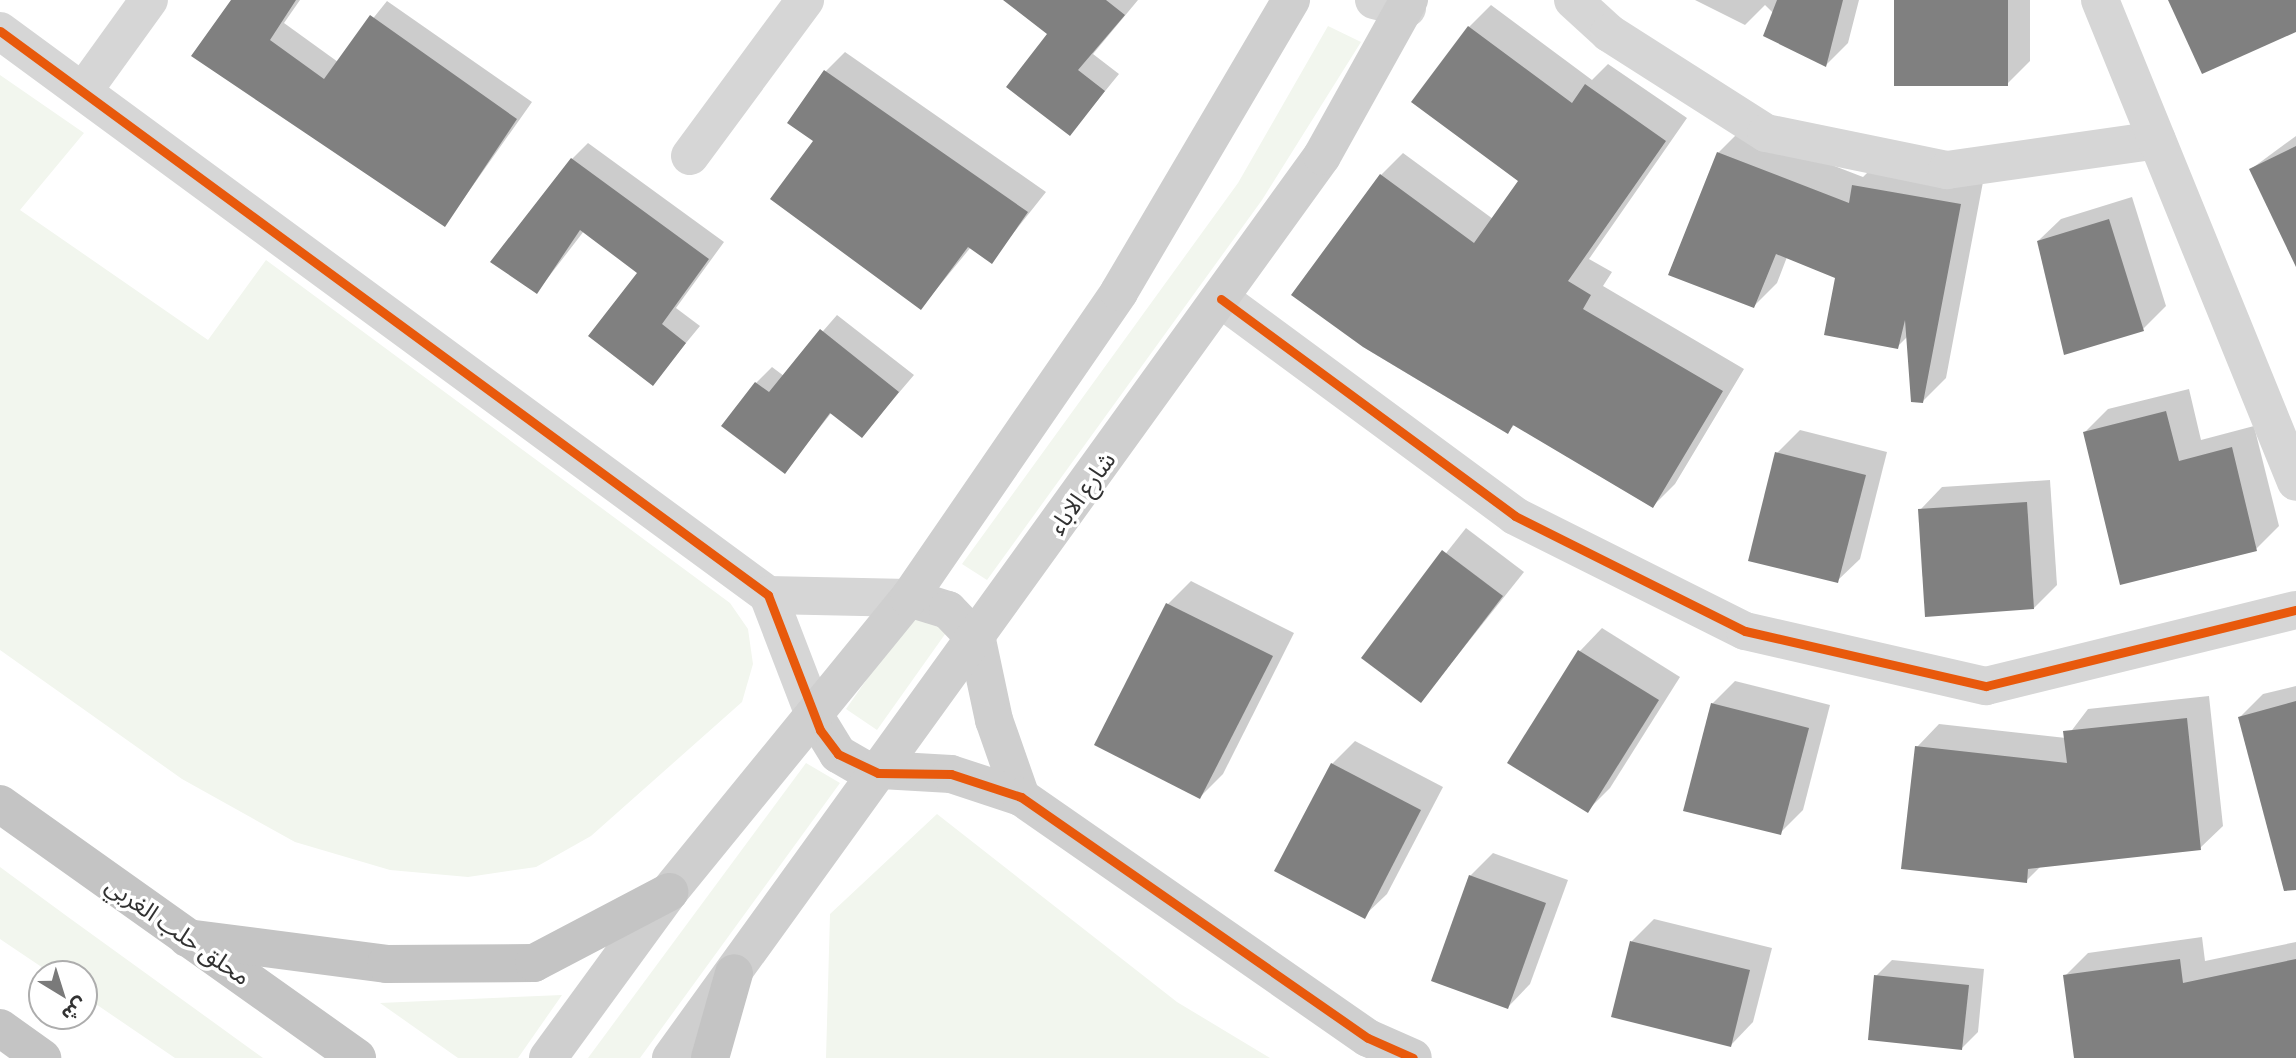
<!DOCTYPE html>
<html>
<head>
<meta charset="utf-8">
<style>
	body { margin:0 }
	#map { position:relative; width:2296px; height:1058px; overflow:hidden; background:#fff; font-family:"PT Sans Narrow","Noto Sans Arabic",sans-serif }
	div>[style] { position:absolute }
	.green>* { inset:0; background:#f2f6ee }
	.shadow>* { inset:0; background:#0003 }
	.building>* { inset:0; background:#808080 }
	.street>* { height:38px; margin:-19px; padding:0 19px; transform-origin:19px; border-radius:19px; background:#d6d6d6 }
	.secondary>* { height:38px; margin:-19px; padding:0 19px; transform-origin:19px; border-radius:19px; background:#cfcfcf }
	.highway>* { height:38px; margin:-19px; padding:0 19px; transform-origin:19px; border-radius:19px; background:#c4c4c4 }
	.cycleway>* { height:9px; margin:-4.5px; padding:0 4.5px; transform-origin:4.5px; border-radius:4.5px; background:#e8590c }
	span { translate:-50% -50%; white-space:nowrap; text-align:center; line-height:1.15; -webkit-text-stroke:7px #fff; paint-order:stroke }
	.street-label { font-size:24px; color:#323232 }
	.north { position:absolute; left:28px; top:960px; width:70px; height:70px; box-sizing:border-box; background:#fff; border:2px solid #adadad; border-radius:50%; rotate:142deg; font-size:19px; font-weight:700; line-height:28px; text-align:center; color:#323232 }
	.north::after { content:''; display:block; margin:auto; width:24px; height:32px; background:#7a7a7a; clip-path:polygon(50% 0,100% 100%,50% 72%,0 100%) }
</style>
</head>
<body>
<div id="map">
	<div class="green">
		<div style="clip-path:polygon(1328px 26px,1361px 42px,1262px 200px,987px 580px,962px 564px,1238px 183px)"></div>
		<div style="clip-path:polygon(0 75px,84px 133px,20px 210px,208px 340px,266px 260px,730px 603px,748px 629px,753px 664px,742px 702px,591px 836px,536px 867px,468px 877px,390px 870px,295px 842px,182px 779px,0 650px)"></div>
		<div style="clip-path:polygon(917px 608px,948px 630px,877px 730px,846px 709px)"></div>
		<div style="clip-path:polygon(806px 763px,840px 783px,640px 1058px,588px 1058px)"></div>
		<div style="clip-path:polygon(937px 814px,1177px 1002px,1270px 1058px,826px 1058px,830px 914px)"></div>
		<div style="clip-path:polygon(0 867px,68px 917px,263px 1058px,175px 1058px,84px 996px,84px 974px,52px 974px,0 939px)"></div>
		<div style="clip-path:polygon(562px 995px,518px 1058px,458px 1058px,380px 1003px)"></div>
	</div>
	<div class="shadow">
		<div style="clip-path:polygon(233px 0,300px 0,284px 23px,338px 62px,387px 1px,532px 102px,445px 225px,193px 56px)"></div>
		<div style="clip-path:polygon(1006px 0,1138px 0,1093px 54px,1119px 74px,1070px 134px,1049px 33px)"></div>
		<div style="clip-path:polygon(1695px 0,1859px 0,1848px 43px,1826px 65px,1765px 5px,1745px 25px)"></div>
		<div style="clip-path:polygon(1896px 0,2030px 0,2030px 61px,2007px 84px)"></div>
		<div style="clip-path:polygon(1491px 5px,1592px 80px,1608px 64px,1687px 118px,1589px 259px,1612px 272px,1603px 286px,1744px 369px,1675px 484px,1653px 506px,1515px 424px,1508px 432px,1381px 175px,1403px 153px,1493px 219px,1520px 181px,1469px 27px)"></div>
		<div style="clip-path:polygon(845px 52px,1046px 192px,991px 261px,971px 247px,921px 308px,815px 140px,826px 71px)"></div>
		<div style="clip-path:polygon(1741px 130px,1863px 177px,1877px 163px,1983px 182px,1946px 378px,1923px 401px,1908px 336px,1897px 347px,1837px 277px,1787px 257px,1777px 283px,1754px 306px,1718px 153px)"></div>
		<div style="clip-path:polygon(2296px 136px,2296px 263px,2251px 169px)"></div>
		<div style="clip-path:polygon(588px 143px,724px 242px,676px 308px,700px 326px,653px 383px,639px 273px,584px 231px,537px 292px,572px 159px)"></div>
		<div style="clip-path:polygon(2132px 197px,2166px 306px,2143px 329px,2038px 241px,2061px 219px)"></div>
		<div style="clip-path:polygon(837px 315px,914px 375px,862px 436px,832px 412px,785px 471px,756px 383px,772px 367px,784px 376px)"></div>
		<div style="clip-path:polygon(2189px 389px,2201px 440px,2254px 426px,2279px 526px,2256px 549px,2085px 432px,2108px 409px)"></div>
		<div style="clip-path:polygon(1800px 430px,1887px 452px,1860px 559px,1837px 581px,1777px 453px)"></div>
		<div style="clip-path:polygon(2050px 480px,2057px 585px,2034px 608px,1920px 510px,1942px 487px)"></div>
		<div style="clip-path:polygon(1466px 528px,1524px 572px,1421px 701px,1363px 658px)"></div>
		<div style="clip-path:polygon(1191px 581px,1294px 633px,1223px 774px,1200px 797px,1097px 745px,1168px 604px)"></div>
		<div style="clip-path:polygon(1602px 628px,1680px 677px,1610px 788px,1588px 810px,1580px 651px)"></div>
		<div style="clip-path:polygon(1735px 681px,1830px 705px,1803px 810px,1780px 833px,1712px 704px)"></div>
		<div style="clip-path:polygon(2296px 686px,2296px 829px,2240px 717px,2263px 694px)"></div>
		<div style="clip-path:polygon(2209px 696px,2223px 826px,2200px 848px,2041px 866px,2026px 881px,1917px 747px,1939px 724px,2066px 738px,2088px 709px)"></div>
		<div style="clip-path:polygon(1355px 741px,1443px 787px,1387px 894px,1364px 916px,1332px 764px)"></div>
		<div style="clip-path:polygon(1493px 853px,1568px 880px,1530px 984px,1508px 1007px,1470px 876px)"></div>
		<div style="clip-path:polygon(1654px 919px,1772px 948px,1753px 1022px,1731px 1045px,1613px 1016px,1632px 941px)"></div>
		<div style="clip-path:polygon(2202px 937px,2205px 961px,2296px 942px,2296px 1058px,2076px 1058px,2065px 976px,2088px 953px)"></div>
		<div style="clip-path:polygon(1892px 960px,1984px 969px,1978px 1032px,1962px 1048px,1876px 976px)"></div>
	</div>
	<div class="building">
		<div style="clip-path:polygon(231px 0,296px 0,270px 40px,324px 79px,370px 15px,517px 119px,445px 227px,191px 56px)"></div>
		<div style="clip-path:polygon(1003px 0,1106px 0,1125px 15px,1078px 70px,1105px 91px,1070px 136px,1006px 87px,1047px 34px)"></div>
		<div style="clip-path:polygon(1777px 0,1843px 0,1826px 67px,1763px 36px)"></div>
		<div style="clip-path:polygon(1894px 0,2008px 0,2008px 86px,1894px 86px)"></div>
		<div style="clip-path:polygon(2168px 0,2296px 0,2296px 32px,2202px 74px)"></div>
		<div style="clip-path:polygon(1468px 26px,1572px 103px,1585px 84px,1666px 141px,1568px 281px,1591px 295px,1583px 309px,1723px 391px,1653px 508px,1513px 425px,1508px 434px,1363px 347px,1291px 295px,1380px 174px,1474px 243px,1518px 181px,1411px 102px)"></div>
		<div style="clip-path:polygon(824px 70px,1028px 212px,992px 264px,968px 247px,921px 310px,770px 199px,813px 141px,787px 123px)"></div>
		<div style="clip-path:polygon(2296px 146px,2296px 267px,2249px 169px)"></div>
		<div style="clip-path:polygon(1717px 152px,1849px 203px,1852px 185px,1961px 204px,1923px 403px,1911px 402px,1905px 320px,1898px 349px,1824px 335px,1835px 278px,1776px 254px,1754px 308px,1668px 275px)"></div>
		<div style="clip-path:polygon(571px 158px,709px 259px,662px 324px,686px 343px,653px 386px,588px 336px,637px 273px,580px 230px,537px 294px,490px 262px)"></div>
		<div style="clip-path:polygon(2109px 219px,2144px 331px,2064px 355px,2037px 241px)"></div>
		<div style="clip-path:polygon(820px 329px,899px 392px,862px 438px,830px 413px,785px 474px,721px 426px,755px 382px,769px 392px)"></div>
		<div style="clip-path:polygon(2166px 411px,2179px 461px,2232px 447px,2257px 551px,2120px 585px,2083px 432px)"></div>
		<div style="clip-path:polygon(1775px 452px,1866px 475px,1838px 583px,1748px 561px)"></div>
		<div style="clip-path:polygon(2027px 502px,2034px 609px,1925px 617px,1918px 509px)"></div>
		<div style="clip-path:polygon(1442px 550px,1503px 596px,1421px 703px,1361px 658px)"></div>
		<div style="clip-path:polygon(1166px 603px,1273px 656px,1200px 799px,1094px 745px)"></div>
		<div style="clip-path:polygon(1578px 650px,1659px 700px,1588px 813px,1507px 763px)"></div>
		<div style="clip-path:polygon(2296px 701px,2296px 890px,2284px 891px,2238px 717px)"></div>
		<div style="clip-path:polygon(1711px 703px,1809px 728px,1781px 835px,1683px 811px)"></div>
		<div style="clip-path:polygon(2187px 718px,2201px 850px,2028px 869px,2027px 883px,1901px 869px,1915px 746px,2067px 763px,2063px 731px)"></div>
		<div style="clip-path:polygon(1331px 763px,1421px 810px,1365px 919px,1274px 871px)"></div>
		<div style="clip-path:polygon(1469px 875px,1546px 903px,1508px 1009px,1431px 981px)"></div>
		<div style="clip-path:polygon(1630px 941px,1750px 970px,1731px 1047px,1611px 1017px)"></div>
		<div style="clip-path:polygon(2180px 959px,2183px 983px,2296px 959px,2296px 1058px,2074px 1058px,2063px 975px)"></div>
		<div style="clip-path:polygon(1874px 975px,1969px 985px,1962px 1050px,1868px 1040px)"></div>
	</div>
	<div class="street">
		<div style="left:1374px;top:0;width:34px;rotate:14deg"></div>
		<div style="left:1573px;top:0;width:49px;rotate:42.5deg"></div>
		<div style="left:1609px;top:33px;width:186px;rotate:32.5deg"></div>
		<div style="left:1766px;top:133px;width:185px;rotate:11.6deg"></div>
		<div style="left:1947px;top:170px;width:212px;rotate:-8.1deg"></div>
		<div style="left:2100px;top:0;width:520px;rotate:67.87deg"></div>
		<div style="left:0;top:31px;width:953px;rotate:36.29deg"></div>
		<div style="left:768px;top:595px;width:129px;rotate:69deg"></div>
		<div style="left:84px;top:90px;width:111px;rotate:-54.2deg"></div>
		<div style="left:690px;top:156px;width:194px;rotate:-53.6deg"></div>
		<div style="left:1221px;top:299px;width:365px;rotate:36.4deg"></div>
		<div style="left:1515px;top:516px;width:257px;rotate:26.6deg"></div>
		<div style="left:1745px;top:631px;width:247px;rotate:12.9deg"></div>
		<div style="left:1986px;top:686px;width:319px;rotate:-13.8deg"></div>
		<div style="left:768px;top:595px;width:141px;rotate:1.2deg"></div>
	</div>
	<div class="secondary">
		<div style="left:909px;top:598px;width:41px;rotate:17.1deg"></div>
		<div style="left:948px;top:610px;width:42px;rotate:46deg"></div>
		<div style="left:977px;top:640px;width:82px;rotate:78deg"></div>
		<div style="left:994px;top:720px;width:82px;rotate:70.7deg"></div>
		<div style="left:814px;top:715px;width:46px;rotate:58.4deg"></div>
		<div style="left:838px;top:754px;width:30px;rotate:30deg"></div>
		<div style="left:864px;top:769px;width:87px;rotate:3.3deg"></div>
		<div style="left:951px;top:774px;width:74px;rotate:18.2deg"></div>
		<div style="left:1021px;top:797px;width:422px;rotate:34.8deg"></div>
		<div style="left:1368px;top:1038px;width:49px;rotate:24deg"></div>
		<div style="left:548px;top:1058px;width:205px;rotate:-53.9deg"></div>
		<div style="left:669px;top:892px;width:380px;rotate:-50.8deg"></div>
		<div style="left:909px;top:598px;width:371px;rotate:-55.5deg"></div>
		<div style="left:1119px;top:292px;width:339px;rotate:-59.5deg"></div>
		<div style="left:671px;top:1058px;width:1112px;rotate:-54.18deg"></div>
		<div style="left:1322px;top:156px;width:179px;rotate:-60.9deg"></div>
	</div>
	<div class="highway">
		<div style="left:0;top:804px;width:438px;rotate:35.4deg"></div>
		<div style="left:187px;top:938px;width:201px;rotate:7.4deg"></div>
		<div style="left:386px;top:964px;width:148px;rotate:-0.4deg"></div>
		<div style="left:534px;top:963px;width:153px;rotate:-27.7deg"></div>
		<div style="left:0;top:1028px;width:52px;rotate:35.5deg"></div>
		<div style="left:710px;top:1058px;width:88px;rotate:-74.2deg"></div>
	</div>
	<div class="cycleway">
		<div style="left:0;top:31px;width:953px;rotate:36.29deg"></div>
		<div style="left:768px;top:595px;width:145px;rotate:68.9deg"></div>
		<div style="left:820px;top:730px;width:30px;rotate:53deg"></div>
		<div style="left:838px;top:754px;width:44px;rotate:25.4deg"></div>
		<div style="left:878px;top:773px;width:73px;rotate:0.8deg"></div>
		<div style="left:951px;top:774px;width:74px;rotate:18.2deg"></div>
		<div style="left:1021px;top:797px;width:422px;rotate:34.8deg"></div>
		<div style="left:1368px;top:1038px;width:49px;rotate:24deg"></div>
		<div style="left:1221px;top:299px;width:365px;rotate:36.4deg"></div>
		<div style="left:1515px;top:516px;width:257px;rotate:26.6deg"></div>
		<div style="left:1745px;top:631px;width:247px;rotate:12.9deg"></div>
		<div style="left:1986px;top:686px;width:319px;rotate:-13.8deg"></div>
	</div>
	<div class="street-label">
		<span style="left:1082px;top:493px;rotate:-54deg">شارع الاباء</span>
		<span style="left:178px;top:931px;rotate:35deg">محلق حلب الغربي</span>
	</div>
	<div class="north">ش</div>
</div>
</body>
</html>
